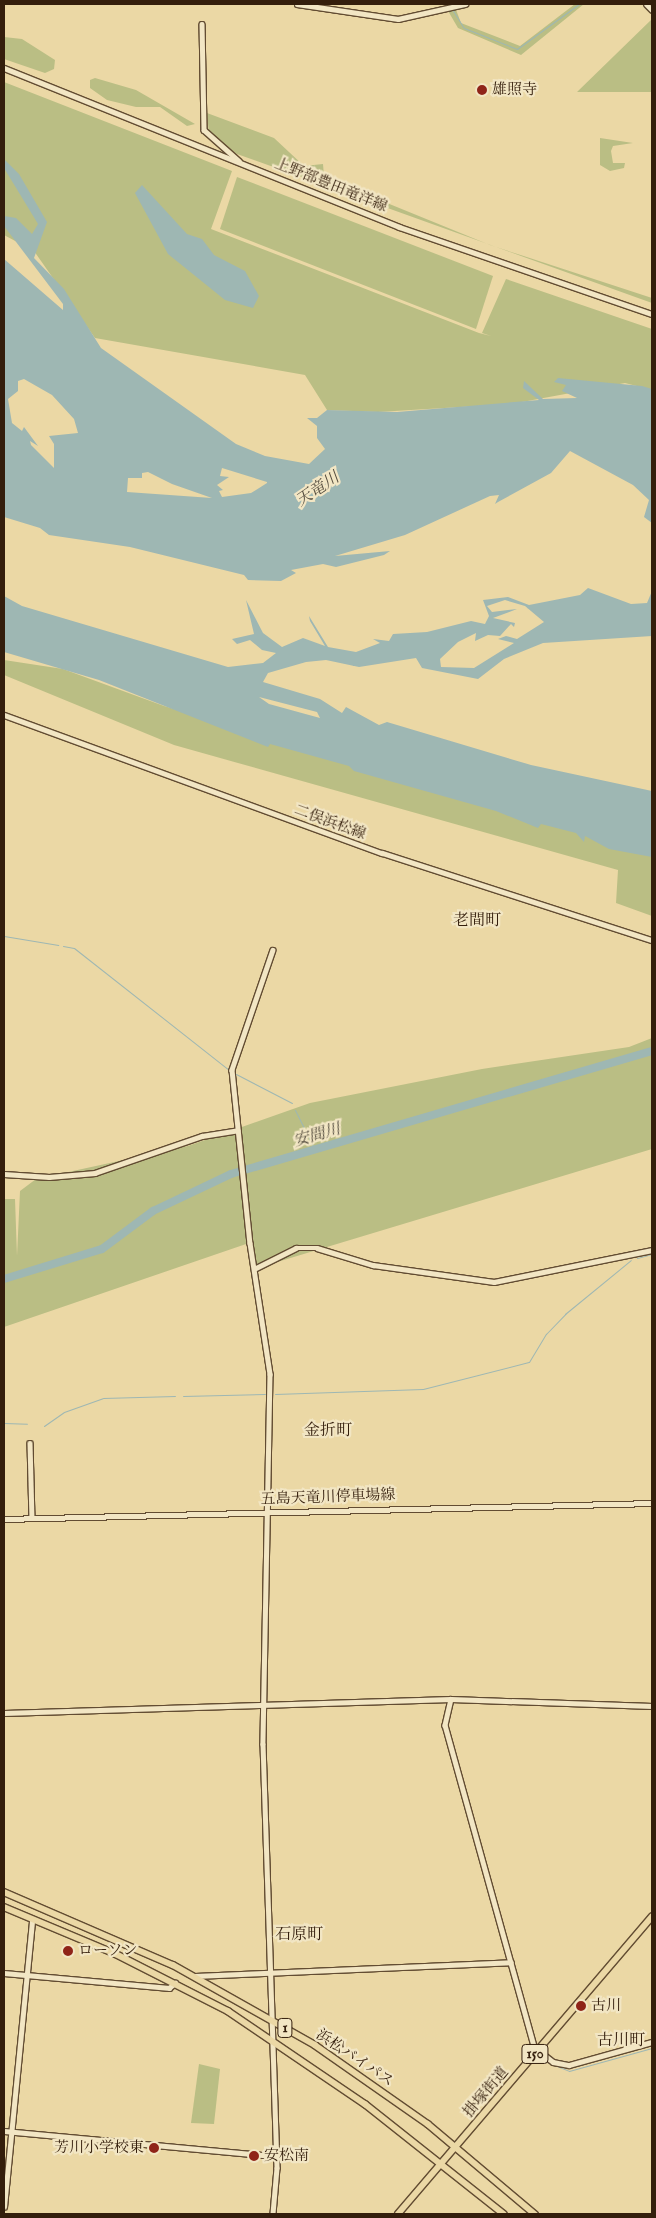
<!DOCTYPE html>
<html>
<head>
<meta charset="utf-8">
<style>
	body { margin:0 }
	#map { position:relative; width:656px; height:2218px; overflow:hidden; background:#ebd8a5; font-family:"IM FELL English","Noto Serif JP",serif }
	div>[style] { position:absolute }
	.green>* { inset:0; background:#babe84 }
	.water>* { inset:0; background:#9eb7b3 }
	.stream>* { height:1px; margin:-0.5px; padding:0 0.5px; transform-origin:0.5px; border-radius:0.5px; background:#9eb7b3 }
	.river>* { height:8px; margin:-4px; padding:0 4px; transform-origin:4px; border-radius:4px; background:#9eb7b3 }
	.roads { filter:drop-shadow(1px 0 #624c32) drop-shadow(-1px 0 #624c32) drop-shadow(0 1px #624c32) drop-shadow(0 -1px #624c32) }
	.tertiary>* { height:4.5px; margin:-2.25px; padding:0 2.25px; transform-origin:2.25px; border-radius:2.25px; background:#f2e6c4 }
	.secondary>* { height:5px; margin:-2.5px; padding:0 2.5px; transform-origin:2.5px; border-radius:2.5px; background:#f2e6c4 }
	.trunk>* { height:5.5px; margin:-2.75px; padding:0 2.75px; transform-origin:2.75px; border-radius:2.75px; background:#ebd8a5 }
	.dots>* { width:14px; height:14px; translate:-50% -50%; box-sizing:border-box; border:2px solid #f2e6c4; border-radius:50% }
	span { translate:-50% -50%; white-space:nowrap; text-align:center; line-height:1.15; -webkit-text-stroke:4.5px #f2e6c4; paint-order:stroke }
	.shield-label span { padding:1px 4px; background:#f2e6c4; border:1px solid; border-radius:4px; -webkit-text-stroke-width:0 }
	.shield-label { font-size:14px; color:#341e0c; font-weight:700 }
	.poi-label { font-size:15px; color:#341e0c }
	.left { translate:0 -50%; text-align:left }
	.right { translate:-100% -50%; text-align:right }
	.street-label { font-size:15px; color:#341e0c }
	.water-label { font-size:16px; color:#544c3e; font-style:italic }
	.neighbourhood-label { font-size:16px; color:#341e0c }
	.frame { position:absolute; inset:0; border:5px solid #341e0c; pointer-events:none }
</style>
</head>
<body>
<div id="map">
	<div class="green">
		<div style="clip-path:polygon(444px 4px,465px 4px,455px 7px,461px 23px,520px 46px,575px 4px,584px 4px,521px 55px,458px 28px)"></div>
		<div style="clip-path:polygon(652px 19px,652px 136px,651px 136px,651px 92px,577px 92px)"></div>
		<div style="clip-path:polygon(4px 37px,22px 39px,55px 60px,54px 69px,45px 73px,4px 59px)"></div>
		<div style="clip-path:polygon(95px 78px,136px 90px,195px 124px,187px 126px,160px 107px,136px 107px,107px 100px,90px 88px,90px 80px)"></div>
		<div style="clip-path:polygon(4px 82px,232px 171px,211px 229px,479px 333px,491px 336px,482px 333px,506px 279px,652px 329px,652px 390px,625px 383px,511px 404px,378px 412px,327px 410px,305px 375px,95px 338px,34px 251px,4px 235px)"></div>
		<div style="clip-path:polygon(207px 113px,274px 138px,304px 166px,323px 164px,324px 176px,360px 192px,490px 245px,652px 298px,652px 303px,237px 154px,209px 134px)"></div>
		<div style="clip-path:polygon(600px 138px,633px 143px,613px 146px,611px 151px,613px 163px,625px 163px,624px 168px,610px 171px,600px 165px)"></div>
		<div style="clip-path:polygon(237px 177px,493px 276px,476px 329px,220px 229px)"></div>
		<div style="clip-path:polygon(4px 660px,63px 669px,164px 706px,652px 851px,652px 916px,616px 903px,618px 870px,174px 745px,4px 675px)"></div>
		<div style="clip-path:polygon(652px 1038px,652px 1149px,254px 1269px,249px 1243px,4px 1327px,4px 1199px,15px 1199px,17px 1256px,20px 1191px,36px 1179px,188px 1146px,310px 1103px,482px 1069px,629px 1047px)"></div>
		<div style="clip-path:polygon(199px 2064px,220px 2069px,214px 2124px,191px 2123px)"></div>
	</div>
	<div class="water">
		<div style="clip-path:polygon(evenodd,4px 159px,19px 174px,47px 222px,34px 258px,64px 289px,101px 348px,236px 444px,265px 456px,309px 464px,325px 449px,317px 438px,317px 426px,307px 418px,317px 418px,327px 410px,397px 412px,539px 400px,523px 388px,524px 381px,543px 399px,577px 398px,562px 391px,566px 385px,554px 382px,558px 378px,642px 386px,652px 389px,652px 523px,644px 517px,649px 500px,633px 485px,570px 451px,551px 473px,498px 502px,495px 504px,499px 495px,490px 496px,405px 535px,335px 556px,390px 551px,384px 555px,336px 567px,323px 564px,291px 570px,296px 573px,281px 581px,248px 580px,244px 575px,130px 547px,49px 535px,40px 528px,4px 517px,4px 259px,63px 310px,63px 304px,4px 226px,4px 216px,16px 218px,32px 234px,38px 224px,4px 168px,4px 159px,24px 379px,52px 395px,74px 419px,78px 433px,49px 436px,54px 444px,54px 468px,31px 445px,30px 441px,38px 446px,24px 427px,22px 431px,12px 423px,8px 399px,18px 391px,18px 381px,24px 379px,4px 159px,222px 468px,267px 482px,267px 483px,251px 493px,222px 497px,219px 491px,223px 490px,217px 485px,229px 477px,220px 476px,222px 468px,4px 159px,148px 472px,172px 484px,212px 498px,127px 492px,128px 478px,142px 478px,142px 473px,148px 472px)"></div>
		<div style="clip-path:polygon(142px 185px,187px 234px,202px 239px,214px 255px,245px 271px,259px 296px,253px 308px,225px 300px,168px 254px,135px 193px)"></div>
		<div style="clip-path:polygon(evenodd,588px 588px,631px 604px,647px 603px,652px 591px,652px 636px,543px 643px,504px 659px,478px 679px,422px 668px,416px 658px,359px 667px,326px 660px,306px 662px,268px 673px,263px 682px,320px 699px,342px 713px,346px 707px,379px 725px,387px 722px,531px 765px,652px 791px,652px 857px,609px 849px,585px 836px,584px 842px,576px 833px,541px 824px,538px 828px,496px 811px,354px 771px,349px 766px,270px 744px,268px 747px,99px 680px,4px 652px,4px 596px,22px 606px,228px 667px,263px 663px,276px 653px,262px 650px,250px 640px,237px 644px,232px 639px,254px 634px,246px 600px,263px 633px,282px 647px,303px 638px,325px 646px,310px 621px,309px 616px,328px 647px,356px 652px,380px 643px,373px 639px,389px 641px,393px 634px,427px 632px,471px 621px,485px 624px,489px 616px,483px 600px,508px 597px,529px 605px,580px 595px,588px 588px,505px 600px,525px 606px,544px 622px,517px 639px,506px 636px,498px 639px,514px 643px,474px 668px,441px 667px,440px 659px,458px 642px,476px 633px,475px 641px,488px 635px,500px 636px,511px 624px,514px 627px,515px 623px,493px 618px,517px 609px,492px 612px,487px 606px,505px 600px,588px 588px,259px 697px,317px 712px,320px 718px,269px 704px,259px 697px)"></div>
	</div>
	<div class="stream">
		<div style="left:452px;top:9px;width:22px;rotate:58deg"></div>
		<div style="left:464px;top:28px;width:57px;rotate:21.6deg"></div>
		<div style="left:517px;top:49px;width:77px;rotate:-36deg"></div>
		<div style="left:4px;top:936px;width:55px;rotate:9.5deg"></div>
		<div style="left:63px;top:946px;width:11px;rotate:10deg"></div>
		<div style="left:74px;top:948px;width:197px;rotate:38.2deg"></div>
		<div style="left:236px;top:1074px;width:63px;rotate:27.4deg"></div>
		<div style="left:295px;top:1110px;width:47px;rotate:63.4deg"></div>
		<div style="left:637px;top:1258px;width:16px;rotate:-15deg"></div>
		<div style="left:275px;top:1394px;width:148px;rotate:-1.9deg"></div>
		<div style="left:423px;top:1389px;width:109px;rotate:-14.3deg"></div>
		<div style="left:529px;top:1362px;width:33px;rotate:-59deg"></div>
		<div style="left:546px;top:1334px;width:28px;rotate:-46deg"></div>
		<div style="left:565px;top:1314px;width:85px;rotate:-39.3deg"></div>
		<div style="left:183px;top:1396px;width:82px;rotate:-1.4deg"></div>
		<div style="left:4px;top:1423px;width:23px;rotate:2deg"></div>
		<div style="left:44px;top:1426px;width:24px;rotate:-35deg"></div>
		<div style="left:64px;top:1412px;width:41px;rotate:-19.7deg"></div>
		<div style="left:103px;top:1398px;width:72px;rotate:-1.6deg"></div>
		<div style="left:542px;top:2060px;width:29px;rotate:22deg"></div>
		<div style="left:569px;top:2071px;width:86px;rotate:-15.5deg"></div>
	</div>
	<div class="river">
		<div style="left:4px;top:1279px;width:102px;rotate:-17deg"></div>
		<div style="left:102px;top:1249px;width:64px;rotate:-36.7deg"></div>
		<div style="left:153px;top:1211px;width:86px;rotate:-25.4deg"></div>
		<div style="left:231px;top:1174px;width:439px;rotate:-16.3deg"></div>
	</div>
	<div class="roads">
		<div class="tertiary">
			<div style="left:297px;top:4px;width:102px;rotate:8.4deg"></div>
			<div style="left:398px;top:19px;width:69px;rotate:-12.6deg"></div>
			<div style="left:202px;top:24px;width:106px;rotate:88.9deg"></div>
			<div style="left:204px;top:130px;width:47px;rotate:41.5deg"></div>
			<div style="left:273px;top:950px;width:127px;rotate:108.9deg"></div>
			<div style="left:232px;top:1070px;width:174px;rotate:84.1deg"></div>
			<div style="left:250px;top:1243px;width:133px;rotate:81.3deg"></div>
			<div style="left:270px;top:1374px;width:370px;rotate:91.1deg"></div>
			<div style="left:263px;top:1744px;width:424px;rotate:88.1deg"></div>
			<div style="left:277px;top:2168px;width:46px;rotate:95deg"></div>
			<div style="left:4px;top:1174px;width:45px;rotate:3.8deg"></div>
			<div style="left:49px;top:1177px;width:46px;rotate:-5deg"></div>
			<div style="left:95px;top:1173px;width:113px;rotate:-19.1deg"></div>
			<div style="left:202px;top:1136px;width:36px;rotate:-9deg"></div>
			<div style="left:254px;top:1269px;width:47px;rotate:-26.6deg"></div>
			<div style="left:296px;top:1248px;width:21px"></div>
			<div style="left:317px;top:1248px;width:59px;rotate:16.9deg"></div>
			<div style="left:373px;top:1265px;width:122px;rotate:8deg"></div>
			<div style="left:494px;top:1282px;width:161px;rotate:-11.4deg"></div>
			<div style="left:30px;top:1443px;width:75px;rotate:88.5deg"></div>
			<div style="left:451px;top:1699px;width:27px;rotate:103deg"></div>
			<div style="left:445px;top:1725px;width:334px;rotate:74.5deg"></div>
			<div style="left:534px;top:2047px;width:24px;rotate:38deg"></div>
			<div style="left:553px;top:2062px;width:16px;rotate:11deg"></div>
			<div style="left:569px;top:2065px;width:86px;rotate:-15.5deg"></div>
			<div style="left:4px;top:1713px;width:447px;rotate:-1.8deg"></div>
			<div style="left:451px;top:1699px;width:201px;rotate:2deg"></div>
			<div style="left:4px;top:1973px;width:166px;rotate:5.2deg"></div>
			<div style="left:169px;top:1988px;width:8px;rotate:-40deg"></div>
			<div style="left:195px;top:1976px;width:316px;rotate:-2.5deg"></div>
			<div style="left:4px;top:2131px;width:273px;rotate:5.3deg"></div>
			<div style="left:4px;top:2207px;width:288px;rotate:-84.4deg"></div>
		</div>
		<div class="secondary">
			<div style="left:646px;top:4px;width:8px;rotate:45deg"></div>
			<div style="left:4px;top:68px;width:426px;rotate:21.9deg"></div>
			<div style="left:399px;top:227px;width:268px;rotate:19deg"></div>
			<div style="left:4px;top:715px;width:402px;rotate:20.1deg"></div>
			<div style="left:382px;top:853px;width:284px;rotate:17.9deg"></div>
			<div style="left:4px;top:1519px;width:648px;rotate:-1.41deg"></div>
		</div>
		<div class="trunk">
			<div style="left:4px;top:1892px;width:184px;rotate:23.4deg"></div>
			<div style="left:173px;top:1965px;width:163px;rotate:29.4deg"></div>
			<div style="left:315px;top:2045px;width:138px;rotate:35deg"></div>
			<div style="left:428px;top:2124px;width:140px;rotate:40.1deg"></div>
			<div style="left:4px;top:1907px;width:121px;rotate:22.8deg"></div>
			<div style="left:116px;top:1954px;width:126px;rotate:27deg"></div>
			<div style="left:228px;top:2011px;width:166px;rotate:34.2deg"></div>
			<div style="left:365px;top:2104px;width:177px;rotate:38.4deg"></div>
			<div style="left:398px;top:2214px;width:391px;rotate:-49.5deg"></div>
		</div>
	</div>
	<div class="dots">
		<div style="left:482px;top:90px;background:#8f2418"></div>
		<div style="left:68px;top:1951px;background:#8f2418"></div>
		<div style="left:581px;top:2006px;background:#8f2418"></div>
		<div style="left:154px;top:2148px;background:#8f2418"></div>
		<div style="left:254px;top:2156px;background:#8f2418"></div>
	</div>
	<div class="shield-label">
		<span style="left:285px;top:2028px">1</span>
		<span style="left:535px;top:2054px">150</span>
	</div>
	<div class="poi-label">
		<span class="left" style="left:492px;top:90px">雄照寺</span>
		<span class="left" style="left:78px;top:1951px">ローソン</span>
		<span class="left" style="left:591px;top:2006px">古川</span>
		<span class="right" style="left:144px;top:2148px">芳川小学校東</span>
		<span class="left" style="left:264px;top:2156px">安松南</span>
	</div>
	<div class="street-label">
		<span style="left:331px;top:185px;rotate:22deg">上野部豊田竜洋線</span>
		<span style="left:330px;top:822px;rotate:20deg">二俣浜松線</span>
		<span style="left:328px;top:1497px;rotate:-2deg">五島天竜川停車場線</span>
		<span style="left:355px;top:2058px;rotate:34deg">浜松バイパス</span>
		<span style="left:486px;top:2092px;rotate:-50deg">掛塚街道</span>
	</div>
	<div class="water-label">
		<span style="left:318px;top:490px;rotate:-34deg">天竜川</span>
		<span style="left:317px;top:1136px;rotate:-16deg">安間川</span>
	</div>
	<div class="neighbourhood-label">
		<span style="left:477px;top:921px">老間町</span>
		<span style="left:328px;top:1431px">金折町</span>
		<span style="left:299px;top:1935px">石原町</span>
		<span style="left:621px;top:2041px">古川町</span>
	</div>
	<div class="frame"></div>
</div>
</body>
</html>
